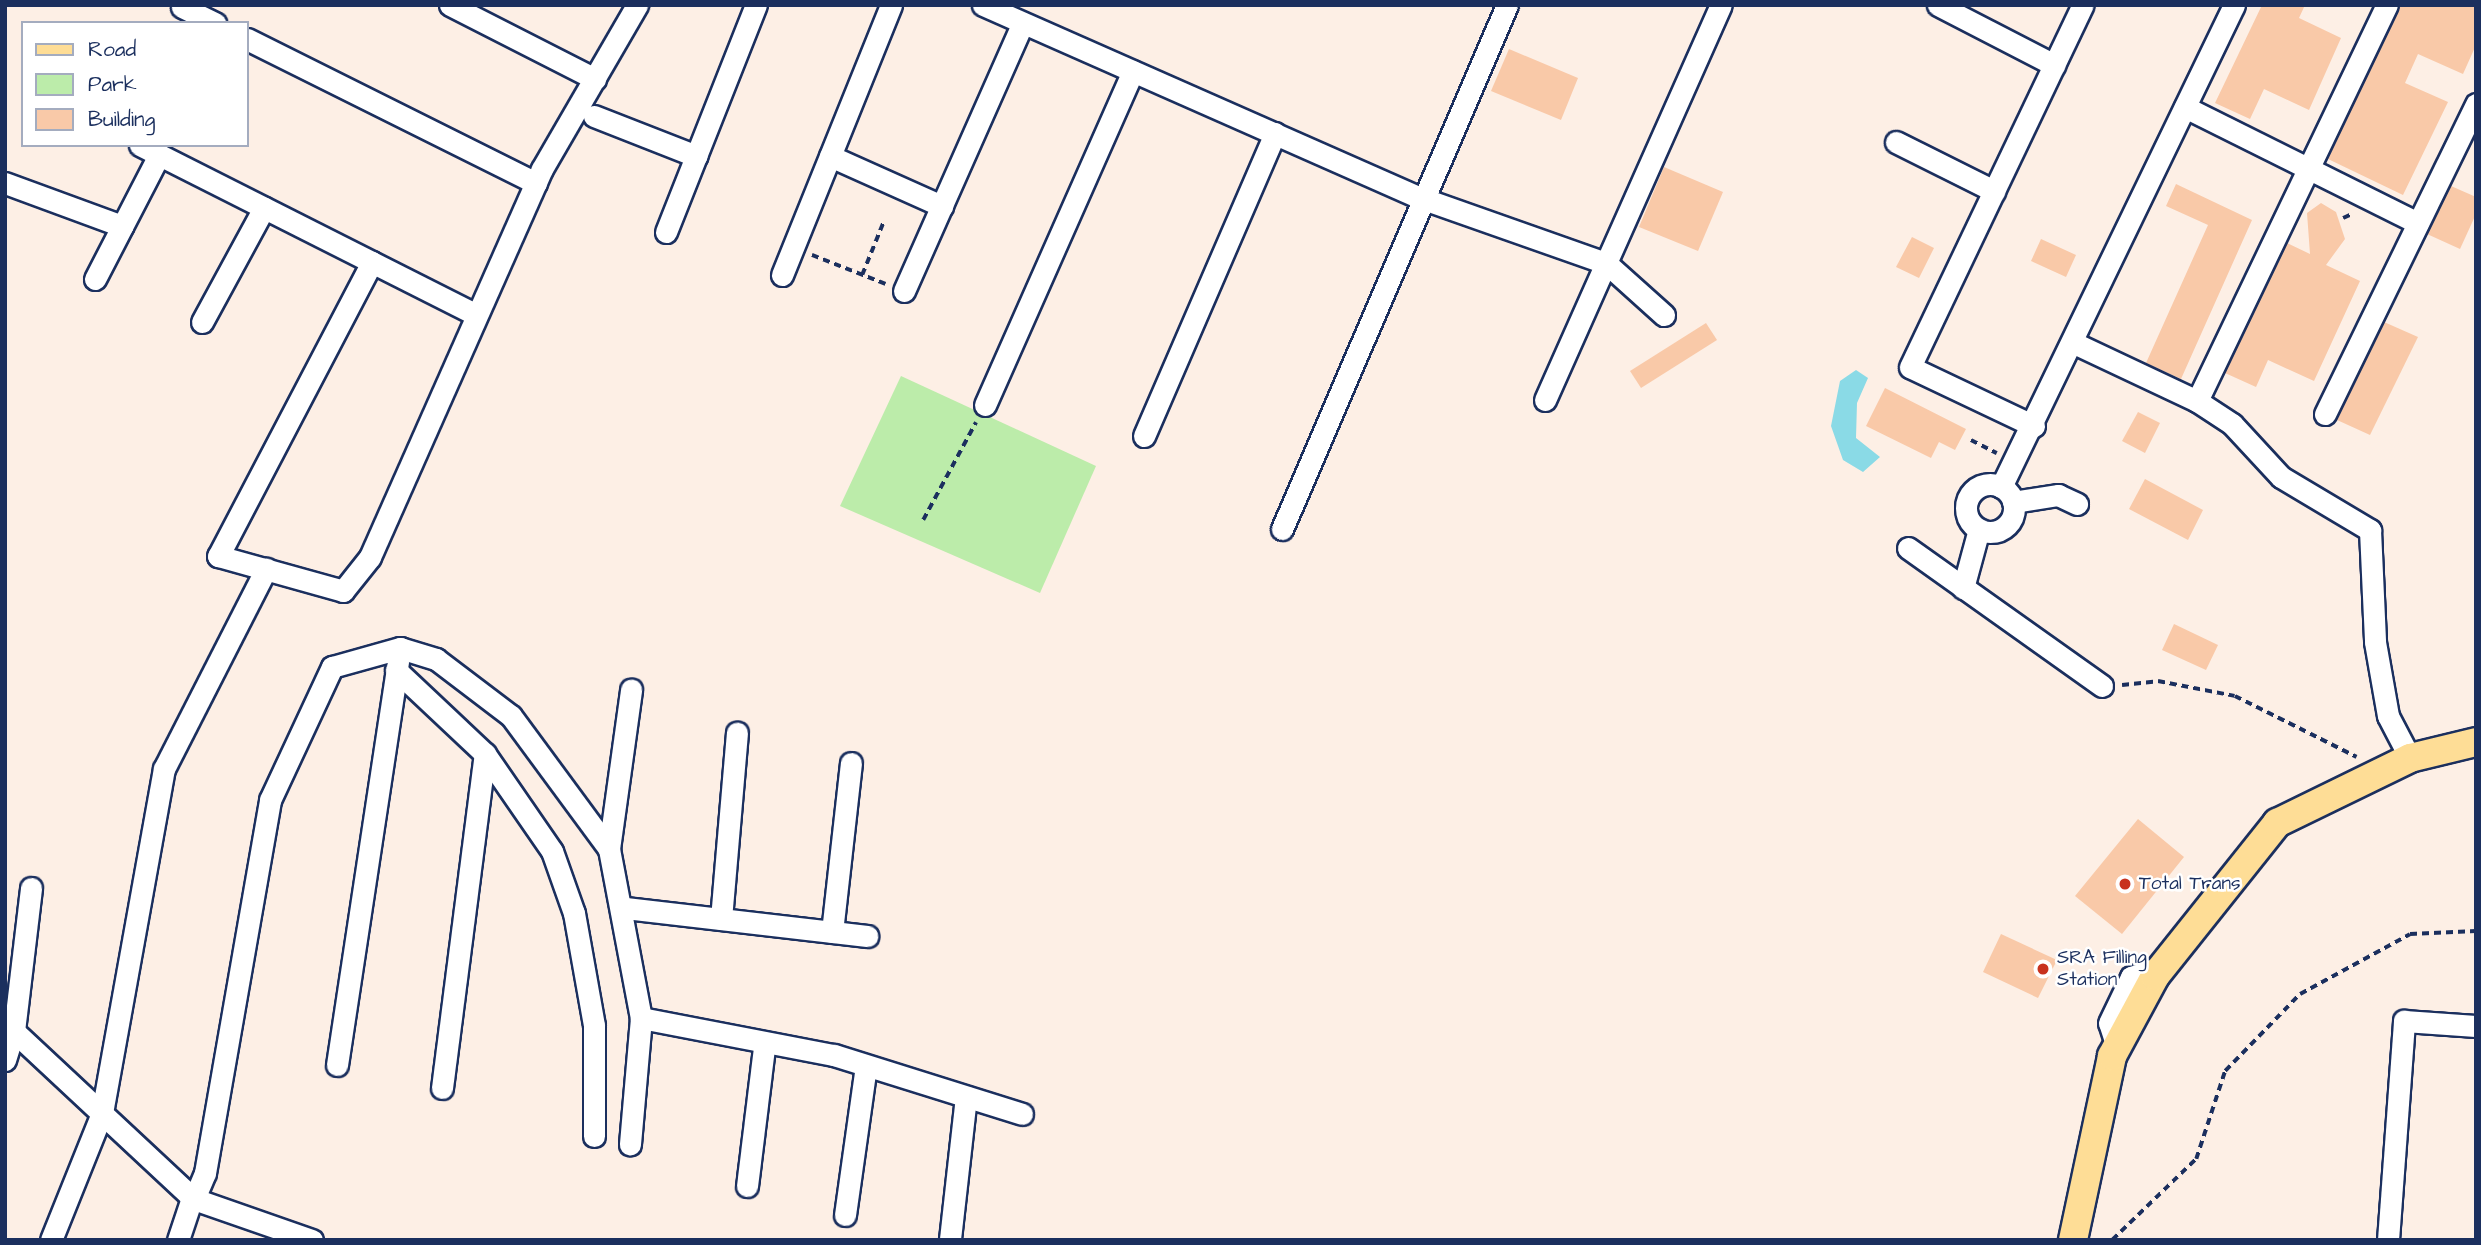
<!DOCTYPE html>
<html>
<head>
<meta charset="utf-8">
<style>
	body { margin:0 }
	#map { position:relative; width:2481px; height:1245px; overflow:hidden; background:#fdefe5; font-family:"Architects Daughter",sans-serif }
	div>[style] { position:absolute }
	.green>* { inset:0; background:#bcecaa }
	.water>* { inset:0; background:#8adae6 }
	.building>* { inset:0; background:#f9c9a8 }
	.path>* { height:3.5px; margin-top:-1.75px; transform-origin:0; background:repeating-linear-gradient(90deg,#1b2f5e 0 7px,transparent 0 12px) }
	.roads { filter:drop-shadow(2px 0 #1b2f5e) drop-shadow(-2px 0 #1b2f5e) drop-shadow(0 2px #1b2f5e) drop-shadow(0 -2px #1b2f5e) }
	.minor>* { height:21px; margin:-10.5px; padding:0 10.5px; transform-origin:10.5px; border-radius:10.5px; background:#fff }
	.minor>.ring { margin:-10.5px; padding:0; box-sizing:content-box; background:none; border:21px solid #fff; border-radius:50% }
	.major>* { height:28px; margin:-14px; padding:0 14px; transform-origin:14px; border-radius:14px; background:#fedd96 }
	.dots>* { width:19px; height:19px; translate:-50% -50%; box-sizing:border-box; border:4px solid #fff; border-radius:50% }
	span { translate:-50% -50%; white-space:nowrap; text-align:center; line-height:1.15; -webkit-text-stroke:5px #fff; paint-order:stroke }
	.poi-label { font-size:19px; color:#1b2f5e }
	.left { translate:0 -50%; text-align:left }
	.frame { position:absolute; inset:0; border:7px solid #1b2f5e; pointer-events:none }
	.legend { position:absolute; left:21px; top:21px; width:228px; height:126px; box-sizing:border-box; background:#fff; border:2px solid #a4acbf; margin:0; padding:9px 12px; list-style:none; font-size:21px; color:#1b2f5e }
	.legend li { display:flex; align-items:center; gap:14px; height:35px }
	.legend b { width:35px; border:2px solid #a4acbf }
</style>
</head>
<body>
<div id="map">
	<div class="green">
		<div style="clip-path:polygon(901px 376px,1096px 466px,1040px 593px,840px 506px)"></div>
	</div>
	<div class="water">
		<div style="clip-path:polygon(1856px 370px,1868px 378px,1857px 403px,1856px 438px,1880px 457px,1863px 472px,1843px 460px,1831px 426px,1840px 381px)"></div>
	</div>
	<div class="building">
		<div style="clip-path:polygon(2262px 5px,2305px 5px,2299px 18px,2341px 38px,2309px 110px,2264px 89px,2250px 119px,2215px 103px)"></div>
		<div style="clip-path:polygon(2400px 5px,2476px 5px,2476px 45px,2463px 74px,2418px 54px,2405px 83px,2448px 102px,2403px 195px,2328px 159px)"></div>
		<div style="clip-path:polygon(1509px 49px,1578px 78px,1561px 120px,1491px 91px)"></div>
		<div style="clip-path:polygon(1664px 167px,1723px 192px,1698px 251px,1639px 227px)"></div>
		<div style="clip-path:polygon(2176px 184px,2252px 220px,2181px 379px,2146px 363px,2208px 225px,2166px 206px)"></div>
		<div style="clip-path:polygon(2451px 186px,2476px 197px,2476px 214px,2460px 249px,2427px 234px)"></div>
		<div style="clip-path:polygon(2321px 203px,2336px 212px,2345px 239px,2326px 265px,2360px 281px,2314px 381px,2268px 360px,2256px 387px,2225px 373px,2287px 243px,2310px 254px,2307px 213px)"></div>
		<div style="clip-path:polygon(1912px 237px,1934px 248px,1919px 278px,1896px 267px)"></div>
		<div style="clip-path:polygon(2041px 239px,2076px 255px,2066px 277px,2031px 261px)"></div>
		<div style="clip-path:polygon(2384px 322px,2418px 337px,2370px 435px,2337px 420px)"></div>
		<div style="clip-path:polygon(1706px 323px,1717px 340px,1641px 388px,1630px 371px)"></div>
		<div style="clip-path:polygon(1885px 388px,1966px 429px,1955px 450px,1939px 442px,1931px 458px,1866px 426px)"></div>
		<div style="clip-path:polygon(2138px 412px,2160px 423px,2145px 453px,2122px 441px)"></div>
		<div style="clip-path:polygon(2145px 479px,2203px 510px,2188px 540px,2129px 509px)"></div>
		<div style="clip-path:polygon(2174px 624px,2218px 645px,2206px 670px,2162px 650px)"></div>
		<div style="clip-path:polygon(2138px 819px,2184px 857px,2122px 934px,2075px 896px)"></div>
		<div style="clip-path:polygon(2001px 934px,2057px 960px,2038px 998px,1983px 972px)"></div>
	</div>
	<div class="path">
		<div style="left:2343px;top:218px;width:10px;rotate:-24deg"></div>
		<div style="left:812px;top:255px;width:79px;rotate:21.4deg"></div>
		<div style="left:862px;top:275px;width:56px;rotate:-68deg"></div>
		<div style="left:1971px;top:440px;width:29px;rotate:27deg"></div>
		<div style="left:923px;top:520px;width:111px;rotate:-61.6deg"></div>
		<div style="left:2122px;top:685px;width:36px;rotate:-6deg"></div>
		<div style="left:2158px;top:681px;width:78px;rotate:11deg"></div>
		<div style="left:2235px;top:696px;width:136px;rotate:26.6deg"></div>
		<div style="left:2112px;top:1240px;width:117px;rotate:-44deg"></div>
		<div style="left:2196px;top:1159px;width:93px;rotate:-71.8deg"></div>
		<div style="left:2225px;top:1071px;width:107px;rotate:-45.8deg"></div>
		<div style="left:2300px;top:994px;width:125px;rotate:-28.6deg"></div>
		<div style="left:2410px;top:934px;width:66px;rotate:-2.6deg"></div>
	</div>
	<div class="roads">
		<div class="minor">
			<div style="left:450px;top:5px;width:163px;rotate:27deg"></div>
			<div style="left:983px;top:5px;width:479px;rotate:23.8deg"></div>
			<div style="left:1421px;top:198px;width:196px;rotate:19.4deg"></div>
			<div style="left:1606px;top:263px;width:78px;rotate:41.9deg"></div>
			<div style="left:1938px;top:5px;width:131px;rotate:27.3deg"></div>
			<div style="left:182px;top:7px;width:37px;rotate:26deg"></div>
			<div style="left:247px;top:39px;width:323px;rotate:26.5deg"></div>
			<div style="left:2185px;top:107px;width:260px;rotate:26.5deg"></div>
			<div style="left:594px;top:116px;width:110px;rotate:21.4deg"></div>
			<div style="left:1896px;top:142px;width:110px;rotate:26.6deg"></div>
			<div style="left:140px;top:145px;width:377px;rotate:26.8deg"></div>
			<div style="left:830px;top:156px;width:123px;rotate:24.1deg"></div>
			<div style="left:5px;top:183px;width:125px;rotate:20.2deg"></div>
			<div style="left:666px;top:232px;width:244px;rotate:-68.4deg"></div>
			<div style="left:372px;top:262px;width:332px;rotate:117.6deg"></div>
			<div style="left:218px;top:556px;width:130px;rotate:15.6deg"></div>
			<div style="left:343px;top:591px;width:43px;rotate:-51.5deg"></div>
			<div style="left:370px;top:557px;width:424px;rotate:-66.1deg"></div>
			<div style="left:542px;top:169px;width:190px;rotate:-59.9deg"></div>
			<div style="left:782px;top:275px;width:291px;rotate:-68deg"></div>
			<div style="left:95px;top:279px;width:140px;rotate:-62.7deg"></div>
			<div style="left:904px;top:291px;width:293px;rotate:-66.1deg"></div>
			<div style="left:202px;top:322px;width:130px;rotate:-61.5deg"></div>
			<div style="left:2074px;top:343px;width:136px;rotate:25.2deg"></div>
			<div style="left:2197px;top:401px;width:42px;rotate:33.3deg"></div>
			<div style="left:2232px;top:424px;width:72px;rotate:47.2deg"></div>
			<div style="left:2281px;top:477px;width:104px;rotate:30.8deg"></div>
			<div style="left:2370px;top:530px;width:112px;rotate:87.4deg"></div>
			<div style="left:2375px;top:642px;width:75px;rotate:80deg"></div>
			<div style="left:2388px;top:716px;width:47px;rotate:62.4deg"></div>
			<div style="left:1545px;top:400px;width:432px;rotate:-66deg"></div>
			<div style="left:2197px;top:401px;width:439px;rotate:-64.4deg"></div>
			<div style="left:985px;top:405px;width:365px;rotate:-66.1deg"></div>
			<div style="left:2325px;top:414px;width:345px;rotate:-64deg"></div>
			<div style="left:2034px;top:426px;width:137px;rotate:-154.6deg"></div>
			<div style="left:1910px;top:367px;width:401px;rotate:-64.5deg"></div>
			<div style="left:1144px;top:436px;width:330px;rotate:-66.6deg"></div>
			<div class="ring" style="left:1966px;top:484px;width:27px;height:27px"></div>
			<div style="left:2001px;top:487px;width:535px;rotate:-64.2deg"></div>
			<div style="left:2013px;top:502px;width:46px;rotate:-8.8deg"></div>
			<div style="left:2058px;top:495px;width:21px;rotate:25deg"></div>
			<div style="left:1282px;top:529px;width:570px;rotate:-66.76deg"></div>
			<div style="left:1908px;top:548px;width:238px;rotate:35.4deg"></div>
			<div style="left:1963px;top:588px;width:61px;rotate:-74.8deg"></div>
			<div style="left:396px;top:670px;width:122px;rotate:43.3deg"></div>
			<div style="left:485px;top:754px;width:118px;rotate:55.4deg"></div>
			<div style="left:552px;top:851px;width:66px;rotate:70.5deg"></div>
			<div style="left:574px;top:913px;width:114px;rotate:79.9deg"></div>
			<div style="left:594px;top:1025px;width:111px;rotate:90deg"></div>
			<div style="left:609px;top:849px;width:161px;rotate:-82.1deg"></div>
			<div style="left:625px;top:908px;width:244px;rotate:6.6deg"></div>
			<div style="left:721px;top:919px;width:187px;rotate:-85.1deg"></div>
			<div style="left:832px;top:932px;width:170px;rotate:-83.6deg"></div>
			<div style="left:641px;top:1018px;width:197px;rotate:10.9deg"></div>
			<div style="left:834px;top:1055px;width:197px;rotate:17.4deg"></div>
			<div style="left:5px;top:1023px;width:258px;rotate:43deg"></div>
			<div style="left:194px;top:1199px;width:125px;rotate:19.2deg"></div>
			<div style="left:2117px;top:1047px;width:25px;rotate:-108deg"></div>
			<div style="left:2109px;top:1023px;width:51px;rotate:-64.4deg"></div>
			<div style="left:2131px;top:977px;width:33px;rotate:-18deg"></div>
			<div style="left:5px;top:1060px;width:30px;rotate:-73deg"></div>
			<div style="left:14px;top:1031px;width:144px;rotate:-83.2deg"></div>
			<div style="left:337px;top:1065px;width:409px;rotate:-81.4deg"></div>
			<div style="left:442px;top:1088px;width:337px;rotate:-82.7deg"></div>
			<div style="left:747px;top:1186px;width:140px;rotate:-83deg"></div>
			<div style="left:194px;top:1199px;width:28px;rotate:-67deg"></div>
			<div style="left:205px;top:1173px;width:379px;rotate:-80.1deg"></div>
			<div style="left:270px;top:800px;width:147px;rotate:-65deg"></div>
			<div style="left:332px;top:667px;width:71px;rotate:-15.6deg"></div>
			<div style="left:400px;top:648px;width:38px;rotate:17deg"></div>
			<div style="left:436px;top:659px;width:94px;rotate:37.2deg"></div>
			<div style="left:511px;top:716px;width:165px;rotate:53.6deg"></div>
			<div style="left:609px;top:849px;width:172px;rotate:79.3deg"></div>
			<div style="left:641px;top:1018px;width:127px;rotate:95deg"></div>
			<div style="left:845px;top:1215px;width:150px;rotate:-82deg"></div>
			<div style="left:950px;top:1239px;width:143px;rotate:-83.6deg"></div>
			<div style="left:51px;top:1240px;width:137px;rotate:-68.1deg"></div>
			<div style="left:102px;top:1113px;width:350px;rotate:-79.8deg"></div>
			<div style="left:164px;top:769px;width:225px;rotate:-63deg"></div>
			<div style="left:178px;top:1240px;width:44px;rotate:-71.6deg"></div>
			<div style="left:2388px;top:1240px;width:220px;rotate:-85.8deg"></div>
			<div style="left:2404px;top:1021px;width:72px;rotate:4deg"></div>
		</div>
		<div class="major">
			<div style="left:2073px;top:1240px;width:188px;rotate:-78deg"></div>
			<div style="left:2112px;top:1056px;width:91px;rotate:-61.7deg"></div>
			<div style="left:2155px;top:976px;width:196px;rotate:-51.4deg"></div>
			<div style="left:2277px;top:823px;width:148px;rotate:-26deg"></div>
			<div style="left:2410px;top:758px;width:68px;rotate:-13.6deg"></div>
		</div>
	</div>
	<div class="dots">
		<div style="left:2125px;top:884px;background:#c8321e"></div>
		<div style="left:2043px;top:969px;background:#c8321e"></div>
	</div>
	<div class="poi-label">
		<span class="left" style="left:2139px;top:884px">Total Trans</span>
		<span class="left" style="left:2057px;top:969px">SRA Filling<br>Station</span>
	</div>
	<div class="frame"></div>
	<ul class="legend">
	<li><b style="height:9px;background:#fedd96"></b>Road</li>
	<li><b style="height:19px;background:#bcecaa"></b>Park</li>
	<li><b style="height:19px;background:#f9c9a8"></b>Building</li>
	</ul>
</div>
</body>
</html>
